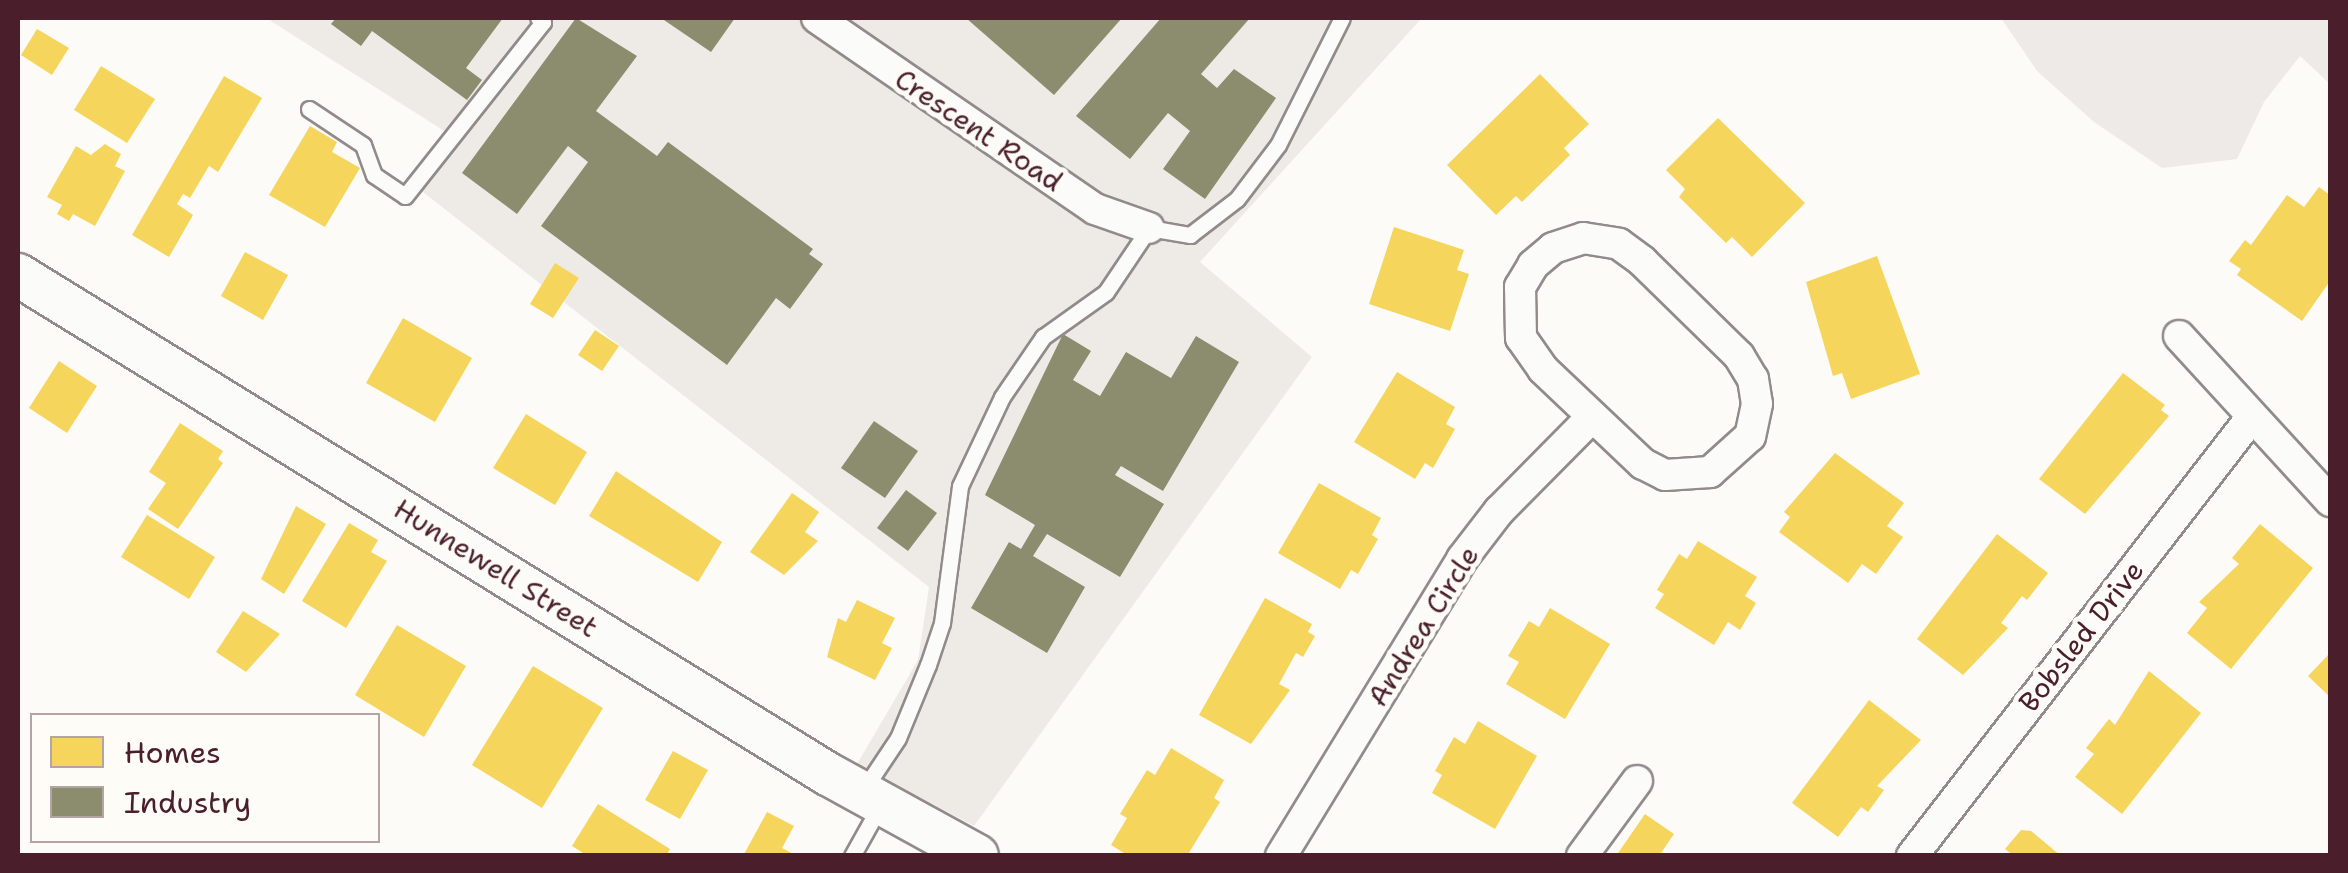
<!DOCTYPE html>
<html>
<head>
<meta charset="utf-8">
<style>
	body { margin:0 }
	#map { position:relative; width:2348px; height:873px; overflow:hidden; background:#fcfbf8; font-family:"Shantell Sans",sans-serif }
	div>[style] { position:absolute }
	.built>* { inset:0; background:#eeebe7 }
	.green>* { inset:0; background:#eeeae8 }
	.homes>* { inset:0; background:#f6d55c }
	.industry>* { inset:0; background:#8c8c6e }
	.roads { filter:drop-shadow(2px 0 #928a8b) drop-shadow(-2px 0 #928a8b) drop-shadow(0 2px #928a8b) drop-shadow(0 -2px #928a8b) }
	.lane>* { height:15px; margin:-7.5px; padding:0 7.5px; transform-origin:7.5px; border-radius:7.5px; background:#fbfbf9 }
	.street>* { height:30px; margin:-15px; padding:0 15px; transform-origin:15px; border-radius:15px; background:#fbfbf9 }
	.secondary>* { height:42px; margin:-21px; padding:0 21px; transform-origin:21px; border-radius:21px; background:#fbfbf9 }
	span { translate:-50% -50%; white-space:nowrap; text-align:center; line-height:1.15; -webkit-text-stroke:10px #fdfcf7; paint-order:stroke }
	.street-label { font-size:28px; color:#4a1f2b }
	.frame { position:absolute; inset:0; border:20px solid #4a1f2b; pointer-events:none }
	.legend { position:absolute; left:30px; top:713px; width:350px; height:130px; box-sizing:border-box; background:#fdfcf7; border:2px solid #b5a4a5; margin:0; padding:12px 18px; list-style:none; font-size:30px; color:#4a1f2b }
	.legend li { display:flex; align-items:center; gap:20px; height:50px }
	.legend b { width:50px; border:2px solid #b5a4a5 }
</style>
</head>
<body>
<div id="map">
	<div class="built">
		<div style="clip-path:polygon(266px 18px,1422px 18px,1200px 262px,1312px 357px,974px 826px,857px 764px,918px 660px,929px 587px,419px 189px,457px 139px)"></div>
	</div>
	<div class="green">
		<div style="clip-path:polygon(2001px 18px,2330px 18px,2330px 84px,2300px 56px,2264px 102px,2237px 159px,2162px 168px,2094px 122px,2037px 71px)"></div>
	</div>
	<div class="homes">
		<div style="clip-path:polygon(37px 29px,69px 48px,52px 75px,21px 55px)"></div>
		<div style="clip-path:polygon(101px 66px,155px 99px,127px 143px,74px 110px)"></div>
		<div style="clip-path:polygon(1540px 74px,1589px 124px,1564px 148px,1570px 155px,1522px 202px,1516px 196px,1496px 215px,1447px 165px)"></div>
		<div style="clip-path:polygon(224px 76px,262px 98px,218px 172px,209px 166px,190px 198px,183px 194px,177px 204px,193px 215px,169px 257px,132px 235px)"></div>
		<div style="clip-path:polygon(1718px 118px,1805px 203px,1752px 257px,1732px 237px,1726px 243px,1679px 197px,1685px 189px,1666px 170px)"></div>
		<div style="clip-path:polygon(310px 126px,337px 142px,332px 152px,360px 168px,325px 227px,269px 195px)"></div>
		<div style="clip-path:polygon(105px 144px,121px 154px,115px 166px,125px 171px,95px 226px,73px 214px,69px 221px,57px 214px,62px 205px,47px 197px,76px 146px,91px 155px)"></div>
		<div style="clip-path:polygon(2319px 187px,2330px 195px,2330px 281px,2302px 321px,2237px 275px,2241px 269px,2229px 261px,2245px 240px,2251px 245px,2287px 195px,2304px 207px)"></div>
		<div style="clip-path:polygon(1394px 227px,1464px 250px,1457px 270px,1469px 274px,1450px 331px,1369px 304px)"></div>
		<div style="clip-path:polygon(245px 252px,288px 275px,263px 320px,221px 296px)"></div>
		<div style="clip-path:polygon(1877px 256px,1920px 374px,1851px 399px,1842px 373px,1833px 376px,1806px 282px)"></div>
		<div style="clip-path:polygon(555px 263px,579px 278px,553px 318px,530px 304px)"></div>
		<div style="clip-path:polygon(403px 318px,472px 358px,435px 422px,366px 383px)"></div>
		<div style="clip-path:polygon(595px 330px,619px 346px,602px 371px,578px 355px)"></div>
		<div style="clip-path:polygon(59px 361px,97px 386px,67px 433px,29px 408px)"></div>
		<div style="clip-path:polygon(1397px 372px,1455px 407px,1446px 424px,1455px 429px,1433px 468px,1425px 463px,1415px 479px,1354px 442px)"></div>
		<div style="clip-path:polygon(2123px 373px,2165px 405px,2161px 410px,2169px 416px,2085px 514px,2039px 479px)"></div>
		<div style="clip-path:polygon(526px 414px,587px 452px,555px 505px,493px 468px)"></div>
		<div style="clip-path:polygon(180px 423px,223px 451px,218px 459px,223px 463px,178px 529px,148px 509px,166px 483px,149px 472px)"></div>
		<div style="clip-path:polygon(1835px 453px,1904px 503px,1887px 526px,1903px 537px,1876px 574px,1862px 564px,1848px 583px,1779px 532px,1790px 517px,1784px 512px)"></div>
		<div style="clip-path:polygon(616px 471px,722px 542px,698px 582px,589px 516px)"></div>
		<div style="clip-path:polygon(1319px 483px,1381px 518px,1372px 535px,1378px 539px,1358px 574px,1351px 570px,1340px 589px,1278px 553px)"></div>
		<div style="clip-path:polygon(792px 493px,819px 512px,805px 532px,818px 541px,784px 575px,750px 552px)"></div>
		<div style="clip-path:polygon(296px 506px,326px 524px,284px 594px,261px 579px)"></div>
		<div style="clip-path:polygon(147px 515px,215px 557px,189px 599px,121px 557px)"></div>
		<div style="clip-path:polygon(349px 523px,378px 540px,371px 552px,387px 561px,346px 628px,302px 601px)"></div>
		<div style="clip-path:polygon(2260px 524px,2313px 568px,2231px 669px,2187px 633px,2207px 608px,2199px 602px,2239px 564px,2232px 558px)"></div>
		<div style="clip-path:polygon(1997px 534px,2048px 573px,2027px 600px,2022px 596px,2001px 623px,2008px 628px,1963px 675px,1917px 639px)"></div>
		<div style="clip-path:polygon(1698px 541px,1757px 577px,1745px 596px,1756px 603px,1740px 630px,1728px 622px,1714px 645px,1655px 608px,1664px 594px,1657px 590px,1679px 554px,1687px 559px)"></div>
		<div style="clip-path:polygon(1265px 598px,1312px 624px,1308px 632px,1315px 636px,1303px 657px,1296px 653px,1279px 684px,1290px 690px,1251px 744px,1199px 715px)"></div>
		<div style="clip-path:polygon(857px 600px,895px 618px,882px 643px,892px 648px,875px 680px,827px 657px,838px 618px,846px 622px)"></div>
		<div style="clip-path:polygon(1550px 608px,1610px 644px,1565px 719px,1506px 684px,1519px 662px,1508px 656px,1529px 621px,1539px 627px)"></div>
		<div style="clip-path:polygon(243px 611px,280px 634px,246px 672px,216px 652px)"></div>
		<div style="clip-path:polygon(397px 625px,466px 666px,424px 737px,355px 695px)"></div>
		<div style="clip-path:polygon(2330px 653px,2330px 694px,2329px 696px,2308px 676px)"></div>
		<div style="clip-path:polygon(533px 666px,603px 708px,542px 808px,472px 765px)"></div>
		<div style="clip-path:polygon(2149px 671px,2201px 713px,2122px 814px,2075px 777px,2094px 754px,2086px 748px,2109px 719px,2115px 725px)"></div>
		<div style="clip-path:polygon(1869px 700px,1921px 740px,1877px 786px,1884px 790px,1868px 812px,1861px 807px,1838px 837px,1792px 803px)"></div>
		<div style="clip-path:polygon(1478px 721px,1537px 756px,1495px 829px,1432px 793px,1442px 775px,1435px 771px,1454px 737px,1465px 744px)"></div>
		<div style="clip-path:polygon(1171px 748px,1224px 780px,1214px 798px,1220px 802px,1187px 856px,1129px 856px,1111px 845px,1127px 818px,1120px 814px,1147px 770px,1155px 775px)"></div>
		<div style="clip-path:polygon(673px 751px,708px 770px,680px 819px,645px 800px)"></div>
		<div style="clip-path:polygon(598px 804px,670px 849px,666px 856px,588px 856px,572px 846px)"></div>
		<div style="clip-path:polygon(767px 812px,794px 826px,782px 848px,797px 856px,743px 856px)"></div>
		<div style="clip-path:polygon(1645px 814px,1674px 834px,1659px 856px,1616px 856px)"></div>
		<div style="clip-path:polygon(2021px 830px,2031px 831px,2061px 856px,2014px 856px,2005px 849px)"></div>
	</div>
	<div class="industry">
		<div style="clip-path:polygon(336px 18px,503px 18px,466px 68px,482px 80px,467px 100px,372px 31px,361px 46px,331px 24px)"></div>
		<div style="clip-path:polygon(576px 18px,637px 56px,596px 111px,657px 156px,668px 142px,813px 249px,809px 254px,823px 264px,790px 309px,776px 298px,727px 365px,541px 226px,588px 162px,568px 146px,517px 214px,462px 173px)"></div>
		<div style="clip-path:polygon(661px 18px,735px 18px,711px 52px)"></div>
		<div style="clip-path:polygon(966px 18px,1122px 18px,1054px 95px)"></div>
		<div style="clip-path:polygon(1161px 18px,1250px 18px,1201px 74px,1217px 88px,1234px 69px,1276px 98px,1205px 199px,1163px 169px,1190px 131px,1168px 113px,1130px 159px,1076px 116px)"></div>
		<div style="clip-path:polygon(1063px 334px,1091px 351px,1073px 380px,1100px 396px,1126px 352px,1171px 378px,1196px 336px,1239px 362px,1163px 491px,1121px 466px,1115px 475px,1164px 504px,1120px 577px,1047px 534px,1033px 556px,1085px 587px,1047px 653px,971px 608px,1009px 542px,1021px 549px,1035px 525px,985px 495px)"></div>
		<div style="clip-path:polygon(874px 421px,918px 451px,885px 498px,841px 468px)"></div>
		<div style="clip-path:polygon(906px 490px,937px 513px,908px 551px,877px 528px)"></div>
	</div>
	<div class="roads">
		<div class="lane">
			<div style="left:309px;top:109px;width:65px;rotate:33.7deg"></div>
			<div style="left:363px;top:145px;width:32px;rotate:70deg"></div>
			<div style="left:374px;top:175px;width:37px;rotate:34deg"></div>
			<div style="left:405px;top:196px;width:222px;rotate:-51.6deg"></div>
			<div style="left:543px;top:22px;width:6px;rotate:-141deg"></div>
			<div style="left:864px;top:789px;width:61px;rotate:-56.3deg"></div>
			<div style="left:898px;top:738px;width:79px;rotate:-67.7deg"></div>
			<div style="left:928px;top:665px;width:44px;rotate:-71.6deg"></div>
			<div style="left:942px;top:623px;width:138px;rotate:-82.5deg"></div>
			<div style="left:960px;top:486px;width:98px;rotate:-64.7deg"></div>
			<div style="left:1002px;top:397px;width:73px;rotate:-55.7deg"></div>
			<div style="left:1043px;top:337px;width:77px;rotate:-35.5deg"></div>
			<div style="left:1106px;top:292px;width:77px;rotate:-56.1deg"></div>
			<div style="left:1149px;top:228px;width:42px;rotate:9.7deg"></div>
			<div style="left:1190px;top:235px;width:59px;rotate:-37.5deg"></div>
			<div style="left:1237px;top:199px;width:68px;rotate:-52.8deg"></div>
			<div style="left:1278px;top:145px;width:142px;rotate:-63.3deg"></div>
			<div style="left:852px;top:856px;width:57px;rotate:-60.8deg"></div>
		</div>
		<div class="street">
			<div style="left:817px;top:18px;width:337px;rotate:34.5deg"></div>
			<div style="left:1095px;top:209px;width:57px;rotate:19.4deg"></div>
			<div style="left:1583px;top:238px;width:36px;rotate:9deg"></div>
			<div style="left:1619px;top:244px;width:29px;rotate:36deg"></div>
			<div style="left:1642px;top:261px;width:136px;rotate:44.4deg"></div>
			<div style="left:1739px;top:356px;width:27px;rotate:59deg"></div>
			<div style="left:1753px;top:379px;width:25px;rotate:81deg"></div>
			<div style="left:1757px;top:404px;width:33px;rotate:102deg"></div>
			<div style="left:1750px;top:436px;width:54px;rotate:138deg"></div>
			<div style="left:1710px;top:472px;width:45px;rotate:176.2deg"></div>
			<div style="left:1665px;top:475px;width:25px;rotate:-153deg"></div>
			<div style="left:1643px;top:464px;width:138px;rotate:-136.5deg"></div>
			<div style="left:1543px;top:369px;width:38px;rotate:-125deg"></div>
			<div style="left:1521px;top:338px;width:51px;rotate:-91.1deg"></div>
			<div style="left:1520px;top:287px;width:26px;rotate:-59deg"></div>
			<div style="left:1533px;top:265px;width:26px;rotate:-40deg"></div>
			<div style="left:1553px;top:248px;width:32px;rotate:-18deg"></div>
			<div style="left:2179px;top:336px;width:224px;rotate:47.5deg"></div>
			<div style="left:1281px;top:856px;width:348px;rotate:-58.6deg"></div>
			<div style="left:1462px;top:559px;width:61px;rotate:-52.4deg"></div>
			<div style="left:1499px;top:511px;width:132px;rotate:-45.3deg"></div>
			<div style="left:1582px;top:856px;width:93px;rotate:-53.7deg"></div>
			<div style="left:1912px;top:856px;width:554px;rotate:-52.26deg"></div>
		</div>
		<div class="secondary">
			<div style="left:18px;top:275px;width:951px;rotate:31.64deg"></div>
			<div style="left:828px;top:774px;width:170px;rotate:28.8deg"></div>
		</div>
	</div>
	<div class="street-label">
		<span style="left:979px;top:130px;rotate:34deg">Crescent Road</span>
		<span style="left:496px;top:568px;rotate:32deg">Hunnewell Street</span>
		<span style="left:1423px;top:626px;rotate:-58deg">Andrea Circle</span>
		<span style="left:2081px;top:636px;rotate:-52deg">Bobsled Drive</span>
	</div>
	<div class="frame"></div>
	<ul class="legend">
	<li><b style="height:28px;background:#f6d55c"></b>Homes</li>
	<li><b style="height:28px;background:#8c8c6e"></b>Industry</li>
	</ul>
</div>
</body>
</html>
